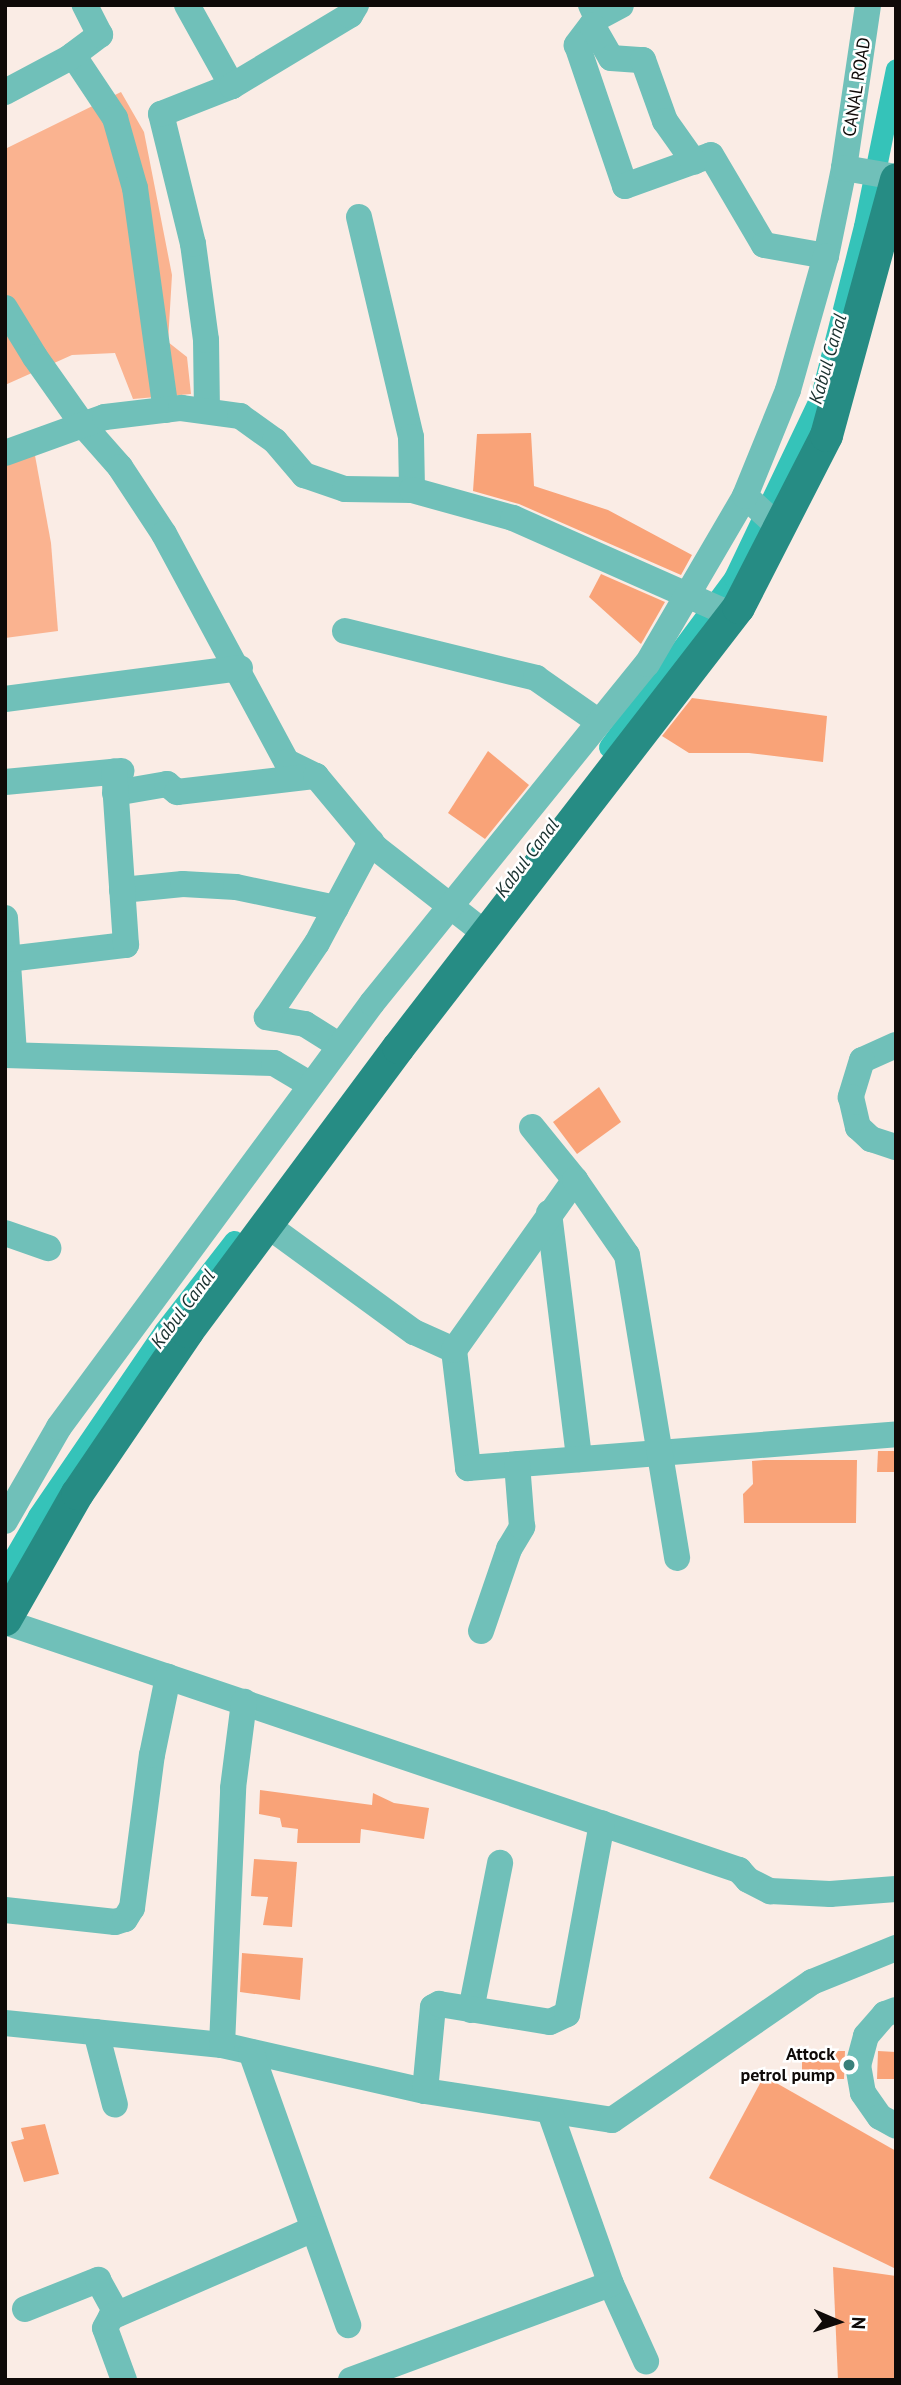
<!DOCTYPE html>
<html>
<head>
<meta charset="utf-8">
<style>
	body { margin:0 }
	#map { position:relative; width:901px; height:2385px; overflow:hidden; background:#faece5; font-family:"PT Sans",sans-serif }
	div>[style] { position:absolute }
	.green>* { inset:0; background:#fab390 }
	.canal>* { height:21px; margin:-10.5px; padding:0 10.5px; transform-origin:10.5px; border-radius:10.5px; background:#35c3b9 }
	.building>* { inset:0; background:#f9a378 }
	.minor>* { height:26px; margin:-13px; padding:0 13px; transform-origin:13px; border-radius:13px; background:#70c0b9 }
	.major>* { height:33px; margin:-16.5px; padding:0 16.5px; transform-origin:16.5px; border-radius:16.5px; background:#268c84 }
	.dots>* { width:19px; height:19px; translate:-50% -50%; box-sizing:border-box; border:4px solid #fff; border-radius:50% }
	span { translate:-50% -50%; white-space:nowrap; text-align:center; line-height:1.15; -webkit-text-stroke:5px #fff; paint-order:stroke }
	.street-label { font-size:18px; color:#0f0a08 }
	.poi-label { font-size:18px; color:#0f0a08; font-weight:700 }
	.right { translate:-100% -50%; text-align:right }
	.water-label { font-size:19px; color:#19302e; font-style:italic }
	.frame { position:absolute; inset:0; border:7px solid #0f0a08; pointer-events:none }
	.north { position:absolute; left:803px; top:2287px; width:70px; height:70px; -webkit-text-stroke:5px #fff; paint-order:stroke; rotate:93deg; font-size:19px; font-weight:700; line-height:28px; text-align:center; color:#0f0a08 }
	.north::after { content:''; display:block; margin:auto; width:24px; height:32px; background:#0f0a08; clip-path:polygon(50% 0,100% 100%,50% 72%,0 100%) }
</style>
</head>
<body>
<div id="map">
	<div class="green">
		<div style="clip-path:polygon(121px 92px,144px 132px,172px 275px,168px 342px,187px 357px,191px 394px,133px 399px,115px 353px,72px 355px,5px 385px,5px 149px)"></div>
		<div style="clip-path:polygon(34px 450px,51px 543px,58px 631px,5px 638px,5px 459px)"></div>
	</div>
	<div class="canal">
		<div style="left:609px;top:747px;width:210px;rotate:-53.5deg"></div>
		<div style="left:734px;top:578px;width:202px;rotate:-64.5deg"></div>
		<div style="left:821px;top:396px;width:175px;rotate:-75.8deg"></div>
		<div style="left:864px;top:226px;width:160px;rotate:-78.5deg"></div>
		<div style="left:5px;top:1573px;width:66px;rotate:-59.9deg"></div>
		<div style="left:38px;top:1516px;width:224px;rotate:-55.7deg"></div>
		<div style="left:164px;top:1331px;width:114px;rotate:-52.1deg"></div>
	</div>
	<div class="building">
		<div style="clip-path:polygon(531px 433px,534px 486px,608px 510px,692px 555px,681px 575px,519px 504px,473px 491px,477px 434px)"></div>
		<div style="clip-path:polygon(601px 574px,665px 602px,641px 644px,589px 597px)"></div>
		<div style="clip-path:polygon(692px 698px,827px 716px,823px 762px,749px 753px,689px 753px,662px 736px)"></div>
		<div style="clip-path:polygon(488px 751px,529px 785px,485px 839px,448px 813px)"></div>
		<div style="clip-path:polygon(599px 1087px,621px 1122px,577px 1154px,553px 1122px)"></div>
		<div style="clip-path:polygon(878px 1451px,894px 1451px,896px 1472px,877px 1472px)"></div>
		<div style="clip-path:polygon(764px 1460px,857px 1460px,856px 1523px,744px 1523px,743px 1494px,753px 1484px,752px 1461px)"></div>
		<div style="clip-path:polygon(260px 1790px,372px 1805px,373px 1793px,394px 1803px,429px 1808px,424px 1839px,361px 1829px,360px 1843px,297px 1843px,298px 1829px,282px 1827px,280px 1818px,259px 1814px)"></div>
		<div style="clip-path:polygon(254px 1859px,297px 1862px,292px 1927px,263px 1925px,268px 1897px,251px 1896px)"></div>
		<div style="clip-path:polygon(242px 1953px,303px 1958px,300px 2000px,240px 1992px)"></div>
		<div style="clip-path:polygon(802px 2051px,845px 2051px,844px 2079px,802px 2079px)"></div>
		<div style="clip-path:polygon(878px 2051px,896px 2052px,896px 2079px,877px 2079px)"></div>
		<div style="clip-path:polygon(764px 2076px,896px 2151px,896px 2269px,709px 2178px)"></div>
		<div style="clip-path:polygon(45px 2124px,59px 2174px,24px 2182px,11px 2142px,24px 2139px,21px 2128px)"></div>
		<div style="clip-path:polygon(833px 2267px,896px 2276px,896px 2380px,838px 2380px)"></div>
	</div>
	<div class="minor">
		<div style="left:187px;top:5px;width:93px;rotate:60.9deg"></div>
		<div style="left:591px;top:5px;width:14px;rotate:65deg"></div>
		<div style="left:597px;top:18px;width:34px;rotate:127deg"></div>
		<div style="left:577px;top:45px;width:149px;rotate:71.2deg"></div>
		<div style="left:625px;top:186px;width:91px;rotate:-19.8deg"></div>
		<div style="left:711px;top:155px;width:104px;rotate:59.5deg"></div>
		<div style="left:764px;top:245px;width:63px;rotate:10.1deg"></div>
		<div style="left:826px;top:256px;width:90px;rotate:-78.4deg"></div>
		<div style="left:844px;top:168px;width:165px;rotate:-81.6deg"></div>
		<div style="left:597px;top:18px;width:27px;rotate:-28deg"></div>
		<div style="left:592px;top:25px;width:38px;rotate:60deg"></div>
		<div style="left:611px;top:58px;width:32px;rotate:4deg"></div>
		<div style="left:643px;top:60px;width:65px;rotate:70.2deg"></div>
		<div style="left:665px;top:121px;width:50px;rotate:54.7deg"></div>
		<div style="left:73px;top:55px;width:76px;rotate:56.3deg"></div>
		<div style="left:115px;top:118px;width:73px;rotate:74.1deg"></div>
		<div style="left:135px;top:188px;width:224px;rotate:82.1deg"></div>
		<div style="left:5px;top:92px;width:72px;rotate:-28deg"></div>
		<div style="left:69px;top:58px;width:39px;rotate:-37deg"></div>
		<div style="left:100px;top:35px;width:34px;rotate:-117deg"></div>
		<div style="left:844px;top:168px;width:53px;rotate:9.8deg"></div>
		<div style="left:359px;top:217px;width:226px;rotate:76.7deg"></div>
		<div style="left:411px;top:437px;width:53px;rotate:88.9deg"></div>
		<div style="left:5px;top:308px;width:57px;rotate:58.5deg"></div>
		<div style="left:35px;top:357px;width:83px;rotate:54.8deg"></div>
		<div style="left:83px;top:425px;width:56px;rotate:48.6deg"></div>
		<div style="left:120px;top:467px;width:80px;rotate:56.7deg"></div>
		<div style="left:164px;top:534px;width:259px;rotate:61.7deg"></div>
		<div style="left:287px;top:762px;width:32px;rotate:26deg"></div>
		<div style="left:207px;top:411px;width:71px;rotate:-90.8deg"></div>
		<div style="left:206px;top:340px;width:97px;rotate:-97.7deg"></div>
		<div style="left:193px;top:244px;width:134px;rotate:-103.8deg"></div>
		<div style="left:161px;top:114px;width:76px;rotate:-21.5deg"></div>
		<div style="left:232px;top:86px;width:138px;rotate:-31deg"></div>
		<div style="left:350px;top:15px;width:12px;rotate:-59deg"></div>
		<div style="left:5px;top:453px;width:106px;rotate:-19.8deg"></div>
		<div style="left:105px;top:417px;width:77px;rotate:-6.8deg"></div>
		<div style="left:181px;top:408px;width:60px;rotate:7.7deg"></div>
		<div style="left:240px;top:416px;width:43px;rotate:35.5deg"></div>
		<div style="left:275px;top:441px;width:45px;rotate:49.5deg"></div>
		<div style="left:304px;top:475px;width:43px;rotate:18.9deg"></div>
		<div style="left:345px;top:489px;width:67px;rotate:0.9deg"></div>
		<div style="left:412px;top:490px;width:105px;rotate:15.5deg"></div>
		<div style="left:513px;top:518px;width:240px;rotate:23.9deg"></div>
		<div style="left:745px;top:496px;width:49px;rotate:42.5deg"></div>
		<div style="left:345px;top:631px;width:197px;rotate:13.8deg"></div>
		<div style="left:536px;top:678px;width:77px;rotate:34.9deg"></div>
		<div style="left:5px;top:699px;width:237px;rotate:-7.5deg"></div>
		<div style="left:5px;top:782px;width:117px;rotate:-5.4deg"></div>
		<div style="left:115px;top:793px;width:53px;rotate:-9.8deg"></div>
		<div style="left:167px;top:784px;width:13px;rotate:39deg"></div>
		<div style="left:177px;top:792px;width:140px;rotate:-6.6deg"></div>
		<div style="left:316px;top:776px;width:94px;rotate:50.2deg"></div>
		<div style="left:376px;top:848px;width:140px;rotate:38deg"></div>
		<div style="left:122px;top:890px;width:61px;rotate:-5.6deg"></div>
		<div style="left:183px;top:884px;width:53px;rotate:3.2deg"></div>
		<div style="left:236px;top:887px;width:102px;rotate:11.9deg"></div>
		<div style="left:5px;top:918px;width:137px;rotate:86.2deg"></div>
		<div style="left:8px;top:959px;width:119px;rotate:-6.8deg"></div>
		<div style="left:126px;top:945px;width:174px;rotate:-93.9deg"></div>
		<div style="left:896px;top:1045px;width:37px;rotate:156deg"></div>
		<div style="left:862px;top:1060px;width:39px;rotate:107deg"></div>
		<div style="left:851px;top:1097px;width:31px;rotate:77deg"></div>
		<div style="left:858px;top:1127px;width:18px;rotate:43deg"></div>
		<div style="left:871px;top:1139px;width:26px;rotate:18deg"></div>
		<div style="left:340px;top:1046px;width:41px;rotate:-147.8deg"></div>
		<div style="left:305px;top:1024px;width:39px;rotate:-170deg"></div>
		<div style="left:267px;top:1017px;width:89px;rotate:-56deg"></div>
		<div style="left:317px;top:943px;width:115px;rotate:-61.9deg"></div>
		<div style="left:5px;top:1055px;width:269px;rotate:1.7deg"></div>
		<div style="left:274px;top:1063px;width:43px;rotate:30.7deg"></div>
		<div style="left:532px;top:1127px;width:68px;rotate:50.9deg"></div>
		<div style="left:549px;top:1213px;width:248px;rotate:83deg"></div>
		<div style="left:267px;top:1225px;width:182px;rotate:36.1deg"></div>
		<div style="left:414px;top:1332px;width:44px;rotate:24.2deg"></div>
		<div style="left:454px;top:1350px;width:119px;rotate:83.2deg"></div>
		<div style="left:468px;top:1468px;width:429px;rotate:-4.5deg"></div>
		<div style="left:5px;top:1233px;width:46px;rotate:19.2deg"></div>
		<div style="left:454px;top:1350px;width:209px;rotate:-54.6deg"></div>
		<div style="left:575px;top:1180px;width:91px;rotate:55.3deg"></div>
		<div style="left:627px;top:1255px;width:307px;rotate:80.6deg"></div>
		<div style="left:5px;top:1521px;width:108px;rotate:-60.1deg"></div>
		<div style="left:59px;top:1427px;width:527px;rotate:-53.56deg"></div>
		<div style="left:372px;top:1003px;width:437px;rotate:-51deg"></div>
		<div style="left:647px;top:664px;width:194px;rotate:-59.7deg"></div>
		<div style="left:745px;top:496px;width:114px;rotate:-67.9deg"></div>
		<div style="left:788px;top:390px;width:139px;rotate:-74.2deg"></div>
		<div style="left:5px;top:1622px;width:775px;rotate:18.67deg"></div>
		<div style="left:739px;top:1870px;width:13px;rotate:48deg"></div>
		<div style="left:748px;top:1880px;width:25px;rotate:27deg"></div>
		<div style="left:770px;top:1891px;width:60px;rotate:2.9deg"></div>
		<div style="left:830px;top:1894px;width:66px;rotate:-4.3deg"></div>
		<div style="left:481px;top:1631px;width:87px;rotate:-71.1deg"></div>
		<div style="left:509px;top:1549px;width:26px;rotate:-59deg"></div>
		<div style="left:522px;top:1527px;width:63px;rotate:-94.5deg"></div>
		<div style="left:5px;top:1910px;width:111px;rotate:6.2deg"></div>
		<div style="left:115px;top:1922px;width:10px;rotate:-17deg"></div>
		<div style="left:125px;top:1919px;width:13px;rotate:-58deg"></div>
		<div style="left:132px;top:1908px;width:154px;rotate:-82.6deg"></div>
		<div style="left:152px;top:1755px;width:80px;rotate:-78.4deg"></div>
		<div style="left:471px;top:2010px;width:150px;rotate:-78.8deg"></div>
		<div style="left:896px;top:2010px;width:12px;rotate:160deg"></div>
		<div style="left:885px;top:2014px;width:29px;rotate:131deg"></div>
		<div style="left:866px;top:2036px;width:30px;rotate:105deg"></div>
		<div style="left:858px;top:2065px;width:28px;rotate:80deg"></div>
		<div style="left:863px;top:2093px;width:29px;rotate:55deg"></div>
		<div style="left:880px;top:2117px;width:18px;rotate:29deg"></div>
		<div style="left:5px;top:2023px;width:218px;rotate:5.8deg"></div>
		<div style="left:222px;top:2045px;width:208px;rotate:12.8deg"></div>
		<div style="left:425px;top:2091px;width:189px;rotate:8.8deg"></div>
		<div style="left:612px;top:2120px;width:243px;rotate:-34.6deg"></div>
		<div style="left:812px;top:1982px;width:91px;rotate:-22deg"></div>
		<div style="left:96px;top:2032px;width:75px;rotate:75.4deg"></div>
		<div style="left:222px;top:2045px;width:257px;rotate:-87.5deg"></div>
		<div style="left:233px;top:1788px;width:87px;rotate:-82.7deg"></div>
		<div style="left:251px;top:2052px;width:290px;rotate:70.4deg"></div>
		<div style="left:425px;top:2091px;width:84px;rotate:-84.6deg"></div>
		<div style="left:433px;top:2007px;width:7px;rotate:-27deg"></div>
		<div style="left:439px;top:2004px;width:112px;rotate:9.2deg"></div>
		<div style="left:550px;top:2022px;width:19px;rotate:-25deg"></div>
		<div style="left:567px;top:2014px;width:194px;rotate:-79.6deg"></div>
		<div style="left:550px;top:2112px;width:182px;rotate:70.5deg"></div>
		<div style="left:611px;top:2284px;width:85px;rotate:65.6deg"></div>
		<div style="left:25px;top:2309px;width:79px;rotate:-21.7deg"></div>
		<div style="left:98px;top:2280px;width:39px;rotate:61deg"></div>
		<div style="left:124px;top:2380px;width:55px;rotate:-110.1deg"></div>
		<div style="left:105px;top:2328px;width:13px;rotate:-61deg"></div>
		<div style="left:111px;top:2317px;width:220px;rotate:-23.5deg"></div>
		<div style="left:351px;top:2380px;width:277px;rotate:-20.3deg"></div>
	</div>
	<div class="major">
		<div style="left:5px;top:1619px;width:145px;rotate:-60.3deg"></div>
		<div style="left:77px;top:1493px;width:196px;rotate:-55.8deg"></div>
		<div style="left:187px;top:1331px;width:354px;rotate:-53.4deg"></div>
		<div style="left:398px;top:1047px;width:556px;rotate:-52.31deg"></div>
		<div style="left:738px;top:607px;width:193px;rotate:-62.9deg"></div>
		<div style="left:826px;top:435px;width:265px;rotate:-74.7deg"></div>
	</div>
	<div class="dots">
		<div style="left:849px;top:2065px;background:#39807a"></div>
	</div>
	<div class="street-label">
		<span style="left:857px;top:87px;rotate:-81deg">CANAL ROAD</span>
	</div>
	<div class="poi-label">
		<span class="right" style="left:835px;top:2065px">Attock<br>petrol pump</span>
	</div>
	<div class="water-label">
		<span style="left:828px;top:359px;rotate:-74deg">Kabul Canal</span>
		<span style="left:527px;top:858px;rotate:-53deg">Kabul Canal</span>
		<span style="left:183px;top:1309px;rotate:-53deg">Kabul Canal</span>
	</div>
	<div class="frame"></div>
	<div class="north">N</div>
</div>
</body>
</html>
